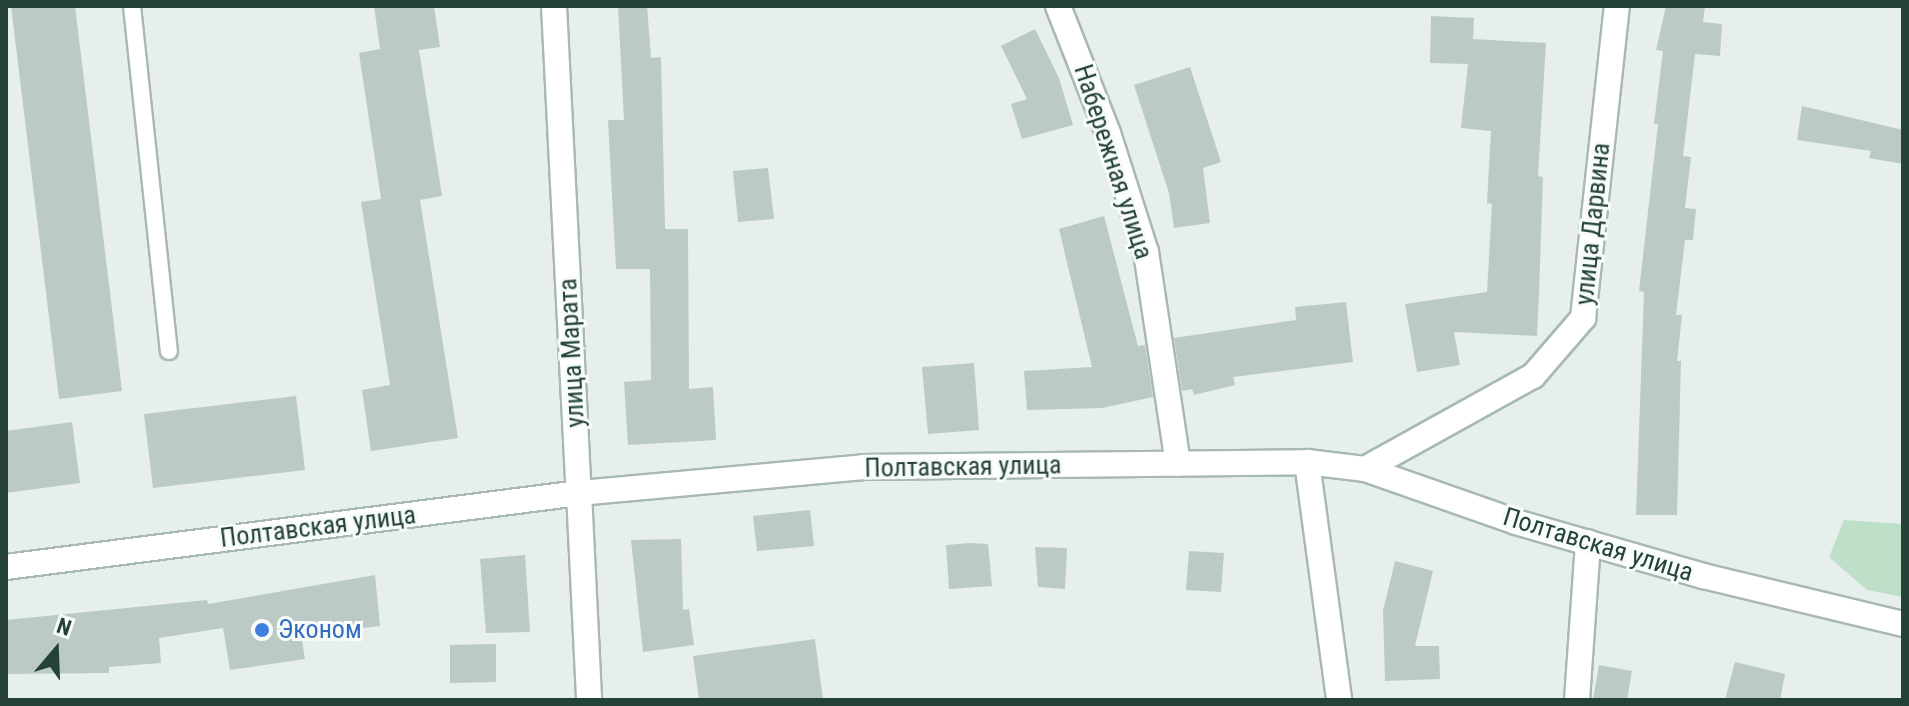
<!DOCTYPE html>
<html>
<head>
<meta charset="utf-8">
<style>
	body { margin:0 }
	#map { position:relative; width:1909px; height:706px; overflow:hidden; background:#e6efeb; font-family:"Roboto Condensed",sans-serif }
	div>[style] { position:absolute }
	.green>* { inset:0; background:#bfe0c8 }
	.building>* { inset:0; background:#bbcac4 }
	.roads { filter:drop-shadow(2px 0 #a8b8b2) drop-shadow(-2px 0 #a8b8b2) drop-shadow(0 2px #a8b8b2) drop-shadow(0 -2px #a8b8b2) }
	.service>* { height:16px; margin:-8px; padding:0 8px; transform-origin:8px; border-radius:8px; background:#fff }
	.minor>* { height:24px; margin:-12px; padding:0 12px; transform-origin:12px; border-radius:12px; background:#fff }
	.tertiary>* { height:24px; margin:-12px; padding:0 12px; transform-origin:12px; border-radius:12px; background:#fff }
	.dots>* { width:22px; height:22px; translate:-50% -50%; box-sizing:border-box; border:4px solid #f7fbf9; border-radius:50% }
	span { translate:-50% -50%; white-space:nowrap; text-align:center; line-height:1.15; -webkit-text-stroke:6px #f7fbf9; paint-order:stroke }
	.street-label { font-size:26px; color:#24423a }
	.shop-label { font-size:26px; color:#366cbe }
	.left { translate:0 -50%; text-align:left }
	.frame { position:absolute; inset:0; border:8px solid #24423a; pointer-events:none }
	.north { position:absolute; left:16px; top:610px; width:80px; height:80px; -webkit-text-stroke:6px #f7fbf9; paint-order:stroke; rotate:19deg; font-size:22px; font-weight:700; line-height:32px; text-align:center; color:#24423a }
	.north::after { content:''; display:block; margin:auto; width:28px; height:36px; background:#24423a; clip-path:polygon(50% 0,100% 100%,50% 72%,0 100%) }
</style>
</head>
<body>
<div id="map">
	<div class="green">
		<div style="clip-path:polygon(1844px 520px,1903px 524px,1903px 597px,1867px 590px,1829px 557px)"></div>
	</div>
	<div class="building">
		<div style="clip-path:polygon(11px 6px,75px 6px,122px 391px,59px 399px)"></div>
		<div style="clip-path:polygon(374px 6px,434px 6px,440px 47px,419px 50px,442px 196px,420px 200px,458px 438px,371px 451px,362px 390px,390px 385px,361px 202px,381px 199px,359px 53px,380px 49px)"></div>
		<div style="clip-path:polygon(618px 6px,647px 6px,651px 58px,661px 57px,665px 229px,688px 229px,689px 389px,713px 387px,716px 440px,628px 445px,624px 382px,651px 380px,650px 269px,616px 269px,608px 120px,624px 120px)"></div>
		<div style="clip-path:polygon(1666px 6px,1705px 6px,1703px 22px,1722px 24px,1720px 56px,1695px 54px,1683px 156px,1691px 157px,1685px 208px,1696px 209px,1693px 240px,1685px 240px,1676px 315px,1682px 315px,1677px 361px,1681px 361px,1677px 515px,1636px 515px,1644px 292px,1639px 291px,1658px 124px,1654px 124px,1663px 51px,1656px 50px)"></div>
		<div style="clip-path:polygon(1431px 16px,1474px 18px,1473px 39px,1546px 43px,1538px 176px,1543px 177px,1539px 294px,1537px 336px,1454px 332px,1460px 365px,1417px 372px,1405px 304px,1487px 292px,1492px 204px,1487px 203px,1491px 131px,1461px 128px,1468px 64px,1430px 63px)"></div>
		<div style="clip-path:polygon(1035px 29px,1059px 78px,1073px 125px,1022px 139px,1011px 104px,1027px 99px,1001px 46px)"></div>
		<div style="clip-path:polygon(1190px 67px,1221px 162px,1203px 168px,1210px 223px,1174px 228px,1169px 193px,1134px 85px)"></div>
		<div style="clip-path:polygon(1802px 106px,1903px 130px,1903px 164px,1869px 158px,1871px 151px,1797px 140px)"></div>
		<div style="clip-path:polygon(768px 168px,774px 219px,738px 222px,733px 171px)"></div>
		<div style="clip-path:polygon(1104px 216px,1138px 346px,1145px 345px,1153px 397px,1102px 408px,1027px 410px,1024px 371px,1092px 367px,1059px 229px)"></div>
		<div style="clip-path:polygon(1346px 302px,1353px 362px,1233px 377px,1235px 385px,1194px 395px,1192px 389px,1182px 391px,1174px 338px,1296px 320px,1295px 307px)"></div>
		<div style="clip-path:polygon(974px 363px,979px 430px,928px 434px,922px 367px)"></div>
		<div style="clip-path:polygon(296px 396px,305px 470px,153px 488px,144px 414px)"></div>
		<div style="clip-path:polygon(72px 422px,80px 483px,6px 493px,6px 431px)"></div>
		<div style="clip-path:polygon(810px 510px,814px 546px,757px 551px,753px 516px)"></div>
		<div style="clip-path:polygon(681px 539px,683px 610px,689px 609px,694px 645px,643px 652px,631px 540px)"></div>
		<div style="clip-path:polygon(970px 543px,988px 544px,992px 586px,949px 589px,946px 545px)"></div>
		<div style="clip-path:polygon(1035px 547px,1067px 548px,1065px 589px,1038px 587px)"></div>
		<div style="clip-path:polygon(1189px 551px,1224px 553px,1221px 592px,1186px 590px)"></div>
		<div style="clip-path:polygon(525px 555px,530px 632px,486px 633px,480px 559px)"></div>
		<div style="clip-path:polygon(1395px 561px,1433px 571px,1415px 646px,1439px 646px,1440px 679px,1385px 681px,1383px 611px)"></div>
		<div style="clip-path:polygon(375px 575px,380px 626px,301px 635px,305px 659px,230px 670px,223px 628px,159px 638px,161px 663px,109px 667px,109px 673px,6px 674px,6px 620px,207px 600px,208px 604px)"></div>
		<div style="clip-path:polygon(815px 639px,823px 700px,699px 700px,693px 656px)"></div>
		<div style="clip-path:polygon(496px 644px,496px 682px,450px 683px,450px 645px)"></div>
		<div style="clip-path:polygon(1735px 662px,1785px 674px,1780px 700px,1725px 700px)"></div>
		<div style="clip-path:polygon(1599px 665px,1632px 671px,1627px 700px,1593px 700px)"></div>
	</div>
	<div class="roads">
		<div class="service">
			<div style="left:132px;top:6px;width:347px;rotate:83.9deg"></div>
		</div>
		<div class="minor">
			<div style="left:1058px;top:6px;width:136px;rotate:68.5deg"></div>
			<div style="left:1108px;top:133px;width:125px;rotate:72.3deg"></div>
			<div style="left:1146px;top:252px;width:214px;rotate:81.4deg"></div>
			<div style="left:1307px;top:462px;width:240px;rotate:82.3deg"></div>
			<div style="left:1365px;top:469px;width:192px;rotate:-29deg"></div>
			<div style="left:1533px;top:376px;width:77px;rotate:-49.2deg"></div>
			<div style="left:1583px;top:318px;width:314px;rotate:-83.8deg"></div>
			<div style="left:579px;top:493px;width:207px;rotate:87.2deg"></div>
			<div style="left:1577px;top:700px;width:158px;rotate:-86deg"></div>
		</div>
		<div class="tertiary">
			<div style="left:554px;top:6px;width:488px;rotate:87.1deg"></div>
			<div style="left:6px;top:567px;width:578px;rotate:-7.36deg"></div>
			<div style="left:579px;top:493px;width:285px;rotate:-5.2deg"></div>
			<div style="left:863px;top:467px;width:444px;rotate:-0.6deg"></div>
			<div style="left:1307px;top:462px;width:58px;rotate:6.9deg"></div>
			<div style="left:1365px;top:469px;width:160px;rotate:19.3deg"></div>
			<div style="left:1516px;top:522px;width:195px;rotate:16.1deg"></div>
			<div style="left:1703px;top:576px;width:206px;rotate:13.5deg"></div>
		</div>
	</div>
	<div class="dots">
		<div style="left:262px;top:630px;background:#3f7fe0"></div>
	</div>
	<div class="street-label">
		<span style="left:1113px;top:162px;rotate:72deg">Набережная улица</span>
		<span style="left:1593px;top:224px;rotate:-84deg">улица Дарвина</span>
		<span style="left:572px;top:353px;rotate:-93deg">улица Марата</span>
		<span style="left:963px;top:467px;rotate:-1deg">Полтавская улица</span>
		<span style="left:318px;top:527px;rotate:-7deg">Полтавская улица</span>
		<span style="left:1598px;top:545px;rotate:17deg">Полтавская улица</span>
	</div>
	<div class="shop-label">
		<span class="left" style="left:278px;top:630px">Эконом</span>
	</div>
	<div class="frame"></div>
	<div class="north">N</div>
</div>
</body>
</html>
